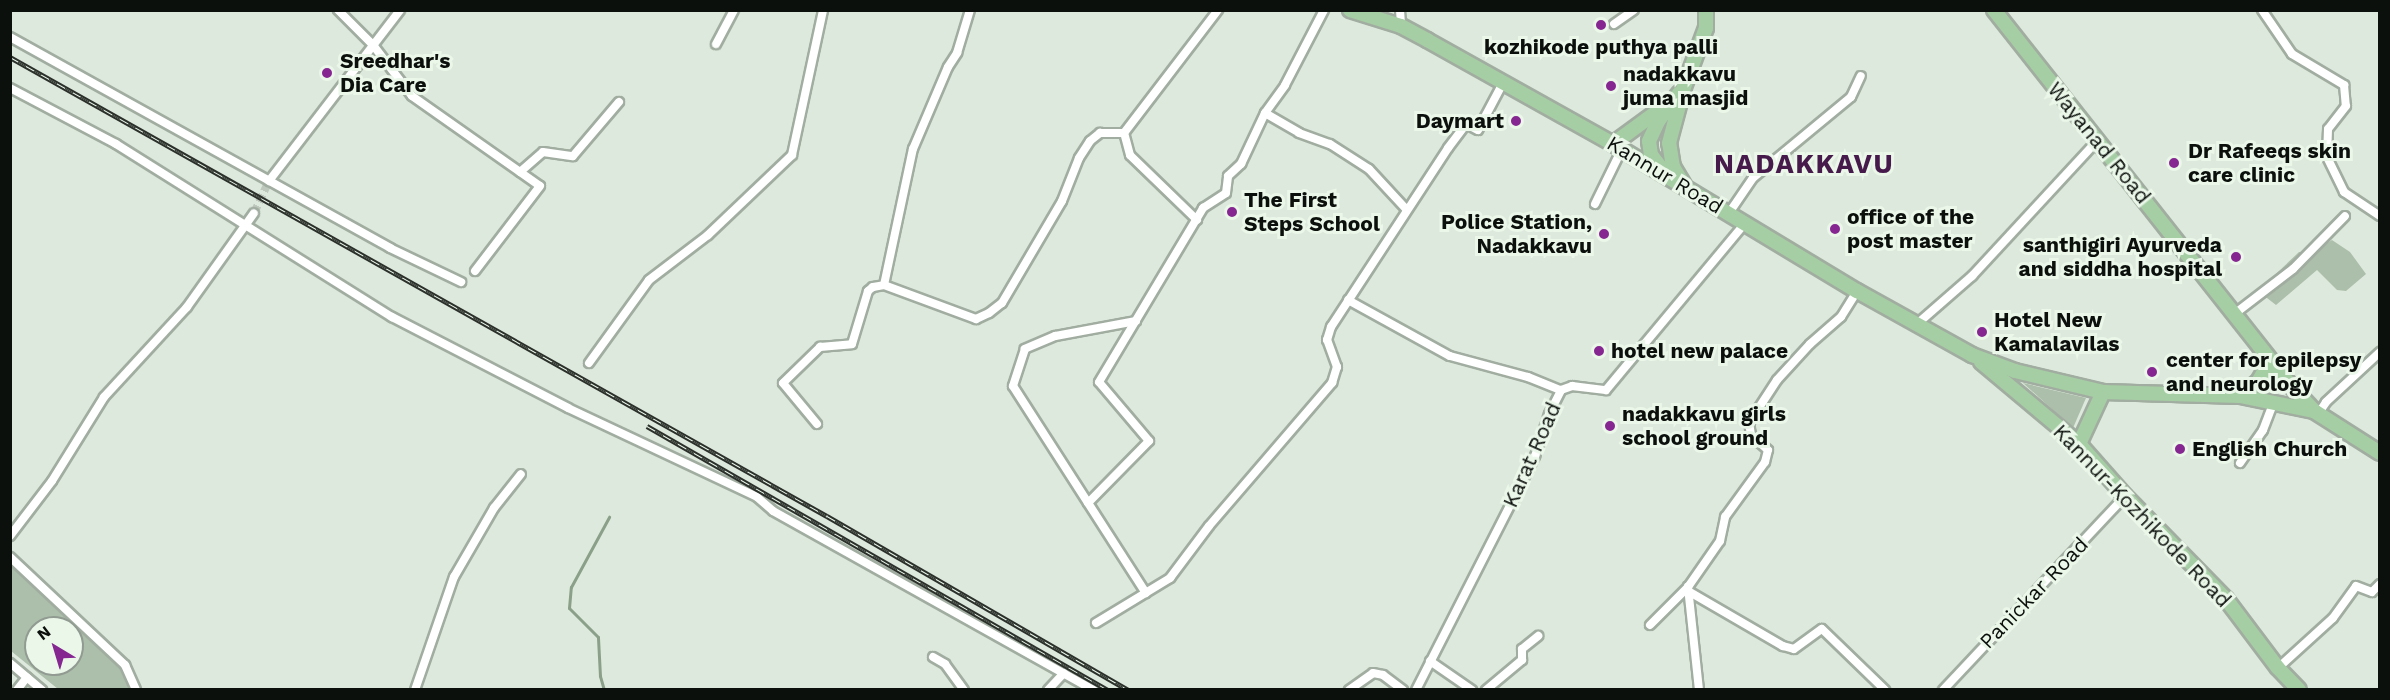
<!DOCTYPE html>
<html>
<head>
<meta charset="utf-8">
<style>
	body { margin:0 }
	#map { position:relative; width:2390px; height:700px; overflow:hidden; background:#dde9dc; font-family:"Work Sans",sans-serif }
	div>[style] { position:absolute }
	.green>* { inset:0; background:#acbfab }
	.stream>* { height:3px; margin:-1.5px; padding:0 1.5px; transform-origin:1.5px; border-radius:1.5px; background:#8ba089 }
	.minor-tunnel>* { height:8px; margin-top:-4px; transform-origin:0; background:repeating-linear-gradient(90deg,#bec8bd 0 8px,transparent 0 12px) }
	.roads { filter:drop-shadow(2px 0 #a1ada0) drop-shadow(-2px 0 #a1ada0) drop-shadow(0 2px #a1ada0) drop-shadow(0 -2px #a1ada0) }
	.minor>* { height:8px; margin:-4px; padding:0 4px; transform-origin:4px; border-radius:4px; background:#fff }
	.primary>* { height:14px; margin:-7px; padding:0 7px; transform-origin:7px; border-radius:7px; background:#a6cea4 }
	.rail>* { height:5px; margin-top:-2.5px; transform-origin:0; background:repeating-linear-gradient(90deg,#eaf7e9 0 9px,#2b302b 0 18px); box-sizing:border-box; border-block:2px solid #2b302b }
	.dots>* { width:16px; height:16px; translate:-50% -50%; box-sizing:border-box; border:3px solid #eaf7e9; border-radius:50% }
	span { translate:-50% -50%; white-space:nowrap; text-align:center; line-height:1.15; -webkit-text-stroke:6px #eaf7e9; paint-order:stroke }
	.poi-label { font-size:21px; color:#0c100c; font-weight:700 }
	.left { translate:0 -50%; text-align:left }
	.right { translate:-100% -50%; text-align:right }
	.street-label { font-size:21px; color:#0c100c }
	.district-label { font-size:27px; color:#471a4c; font-weight:700; letter-spacing:1.5px }
	.frame { position:absolute; inset:0; border:12px solid #0c100c; pointer-events:none }
	.north { position:absolute; left:24px; top:616px; width:60px; height:60px; box-sizing:border-box; background:#eaf7e9; border:2px solid #919b91; border-radius:50%; rotate:322deg; font-size:16px; font-weight:700; line-height:24px; text-align:center; color:#0c100c }
	.north::after { content:''; display:block; margin:auto; width:21px; height:27px; background:#852691; clip-path:polygon(50% 0,100% 100%,50% 72%,0 100%) }
</style>
</head>
<body>
<div id="map">
	<div class="green">
		<div style="clip-path:polygon(2332px 240px,2350px 252px,2366px 274px,2346px 291px,2337px 290px,2317px 270px,2276px 305px,2258px 291px,2299px 252px,2313px 252px)"></div>
		<div style="clip-path:polygon(2023px 383px,2086px 398px,2073px 428px)"></div>
		<div style="clip-path:polygon(evenodd,11px 565px,119px 667px,130px 689px,58px 689px,11px 651px,11px 565px,36px 628px,72px 628px,72px 664px,36px 664px,36px 628px)"></div>
	</div>
	<div class="stream">
		<div style="left:604px;top:690px;width:15px;rotate:-106deg"></div>
		<div style="left:600px;top:676px;width:39px;rotate:-93deg"></div>
		<div style="left:598px;top:637px;width:41px;rotate:-135deg"></div>
		<div style="left:569px;top:608px;width:21px;rotate:-85deg"></div>
		<div style="left:571px;top:587px;width:80px;rotate:-61.5deg"></div>
	</div>
	<div class="minor-tunnel">
		<div style="left:254px;top:213px;width:35px;rotate:-65deg"></div>
	</div>
	<div class="roads">
		<div class="minor">
			<div style="left:338px;top:10px;width:49px;rotate:45deg"></div>
			<div style="left:373px;top:45px;width:64px;rotate:52.6deg"></div>
			<div style="left:412px;top:96px;width:156px;rotate:35.1deg"></div>
			<div style="left:540px;top:186px;width:107px;rotate:127.4deg"></div>
			<div style="left:1400px;top:10px;width:16px;rotate:86deg"></div>
			<div style="left:2262px;top:10px;width:53px;rotate:55.7deg"></div>
			<div style="left:2292px;top:54px;width:61px;rotate:30.8deg"></div>
			<div style="left:2344px;top:85px;width:21px;rotate:85deg"></div>
			<div style="left:2346px;top:106px;width:29px;rotate:128deg"></div>
			<div style="left:2328px;top:129px;width:28px;rotate:92deg"></div>
			<div style="left:2327px;top:157px;width:39px;rotate:64deg"></div>
			<div style="left:2344px;top:192px;width:43px;rotate:33.7deg"></div>
			<div style="left:1614px;top:24px;width:24px;rotate:-35deg"></div>
			<div style="left:10px;top:37px;width:435px;rotate:29deg"></div>
			<div style="left:390px;top:248px;width:79px;rotate:25.6deg"></div>
			<div style="left:716px;top:44px;width:38px;rotate:-62deg"></div>
			<div style="left:10px;top:88px;width:120px;rotate:27.8deg"></div>
			<div style="left:116px;top:144px;width:326px;rotate:32.1deg"></div>
			<div style="left:392px;top:317px;width:198px;rotate:27.3deg"></div>
			<div style="left:568px;top:408px;width:209px;rotate:25.2deg"></div>
			<div style="left:757px;top:497px;width:21px;rotate:41deg"></div>
			<div style="left:773px;top:511px;width:367px;rotate:29.2deg"></div>
			<div style="left:1265px;top:113px;width:39px;rotate:30deg"></div>
			<div style="left:1299px;top:133px;width:33px;rotate:20deg"></div>
			<div style="left:1330px;top:144px;width:46px;rotate:32.7deg"></div>
			<div style="left:1369px;top:169px;width:54px;rotate:47.2deg"></div>
			<div style="left:520px;top:172px;width:30px;rotate:-41deg"></div>
			<div style="left:543px;top:152px;width:30px;rotate:8deg"></div>
			<div style="left:573px;top:156px;width:71px;rotate:-49.6deg"></div>
			<div style="left:269px;top:181px;width:215px;rotate:-52.5deg"></div>
			<div style="left:1595px;top:204px;width:61px;rotate:-63.9deg"></div>
			<div style="left:1729px;top:213px;width:42px;rotate:-55.6deg"></div>
			<div style="left:1753px;top:178px;width:127px;rotate:-39.6deg"></div>
			<div style="left:1851px;top:97px;width:23px;rotate:-65deg"></div>
			<div style="left:1197px;top:220px;width:93px;rotate:-135.9deg"></div>
			<div style="left:1130px;top:155px;width:23px;rotate:-105deg"></div>
			<div style="left:1124px;top:133px;width:155px;rotate:-52.6deg"></div>
			<div style="left:884px;top:285px;width:139px;rotate:-78deg"></div>
			<div style="left:913px;top:149px;width:89px;rotate:-66.9deg"></div>
			<div style="left:948px;top:67px;width:17px;rotate:-57deg"></div>
			<div style="left:957px;top:53px;width:45px;rotate:-73.2deg"></div>
			<div style="left:1348px;top:300px;width:116px;rotate:28.8deg"></div>
			<div style="left:1450px;top:356px;width:81px;rotate:15.1deg"></div>
			<div style="left:1528px;top:377px;width:35px;rotate:22deg"></div>
			<div style="left:2233px;top:315px;width:76px;rotate:-37.5deg"></div>
			<div style="left:2293px;top:269px;width:74px;rotate:-45.5deg"></div>
			<div style="left:1136px;top:321px;width:82px;rotate:169.5deg"></div>
			<div style="left:1055px;top:336px;width:33px;rotate:157deg"></div>
			<div style="left:1025px;top:349px;width:39px;rotate:108deg"></div>
			<div style="left:1013px;top:386px;width:246px;rotate:57.3deg"></div>
			<div style="left:1917px;top:324px;width:73px;rotate:-41.1deg"></div>
			<div style="left:1972px;top:276px;width:185px;rotate:-47.2deg"></div>
			<div style="left:589px;top:363px;width:102px;rotate:-54.1deg"></div>
			<div style="left:649px;top:280px;width:74px;rotate:-37.3deg"></div>
			<div style="left:708px;top:235px;width:116px;rotate:-43.6deg"></div>
			<div style="left:792px;top:155px;width:148px;rotate:-77.9deg"></div>
			<div style="left:2318px;top:414px;width:14px;rotate:-56deg"></div>
			<div style="left:2326px;top:402px;width:74px;rotate:-42.8deg"></div>
			<div style="left:817px;top:424px;width:53px;rotate:-129.7deg"></div>
			<div style="left:783px;top:383px;width:52px;rotate:-44.2deg"></div>
			<div style="left:820px;top:347px;width:32px;rotate:-5deg"></div>
			<div style="left:852px;top:344px;width:55px;rotate:-73.2deg"></div>
			<div style="left:868px;top:291px;width:6px;rotate:-39deg"></div>
			<div style="left:873px;top:287px;width:11px;rotate:-10deg"></div>
			<div style="left:884px;top:285px;width:98px;rotate:20.3deg"></div>
			<div style="left:976px;top:319px;width:14px;rotate:-25deg"></div>
			<div style="left:989px;top:313px;width:16px;rotate:-38deg"></div>
			<div style="left:1002px;top:303px;width:118px;rotate:-59.5deg"></div>
			<div style="left:1062px;top:201px;width:46px;rotate:-68.4deg"></div>
			<div style="left:1079px;top:158px;width:20px;rotate:-57deg"></div>
			<div style="left:1090px;top:141px;width:13px;rotate:-39deg"></div>
			<div style="left:1100px;top:133px;width:24px"></div>
			<div style="left:2240px;top:463px;width:40px;rotate:-55.1deg"></div>
			<div style="left:2263px;top:430px;width:30px;rotate:-69deg"></div>
			<div style="left:1088px;top:503px;width:87px;rotate:-45.5deg"></div>
			<div style="left:1149px;top:441px;width:77px;rotate:-130.3deg"></div>
			<div style="left:1099px;top:382px;width:203px;rotate:-59.1deg"></div>
			<div style="left:1203px;top:208px;width:27px;rotate:-33deg"></div>
			<div style="left:1226px;top:193px;width:17px;rotate:-83deg"></div>
			<div style="left:1228px;top:176px;width:18px;rotate:-43deg"></div>
			<div style="left:1241px;top:164px;width:56px;rotate:-64.8deg"></div>
			<div style="left:1265px;top:113px;width:34px;rotate:-54deg"></div>
			<div style="left:1285px;top:85px;width:85px;rotate:-62.5deg"></div>
			<div style="left:10px;top:536px;width:69px;rotate:-52.6deg"></div>
			<div style="left:52px;top:481px;width:99px;rotate:-58.2deg"></div>
			<div style="left:104px;top:397px;width:122px;rotate:-47.3deg"></div>
			<div style="left:187px;top:307px;width:115px;rotate:-54.5deg"></div>
			<div style="left:10px;top:557px;width:158px;rotate:43.2deg"></div>
			<div style="left:125px;top:665px;width:27px;rotate:66deg"></div>
			<div style="left:1688px;top:591px;width:110px;rotate:30.1deg"></div>
			<div style="left:1783px;top:646px;width:11px;rotate:15deg"></div>
			<div style="left:1794px;top:649px;width:34px;rotate:-36deg"></div>
			<div style="left:1822px;top:629px;width:88px;rotate:44.1deg"></div>
			<div style="left:1096px;top:623px;width:87px;rotate:-31.3deg"></div>
			<div style="left:1170px;top:578px;width:65px;rotate:-53.1deg"></div>
			<div style="left:1209px;top:526px;width:189px;rotate:-49.3deg"></div>
			<div style="left:1332px;top:383px;width:17px;rotate:-73deg"></div>
			<div style="left:1337px;top:367px;width:29px;rotate:-110deg"></div>
			<div style="left:1327px;top:340px;width:14px;rotate:-73deg"></div>
			<div style="left:1331px;top:327px;width:214px;rotate:-56.8deg"></div>
			<div style="left:1448px;top:148px;width:30px;rotate:-53deg"></div>
			<div style="left:1466px;top:124px;width:13px;rotate:27deg"></div>
			<div style="left:1478px;top:130px;width:53px;rotate:-62deg"></div>
			<div style="left:1650px;top:625px;width:54px;rotate:-45deg"></div>
			<div style="left:933px;top:657px;width:14px;rotate:30deg"></div>
			<div style="left:945px;top:664px;width:32px;rotate:54deg"></div>
			<div style="left:1430px;top:661px;width:51px;rotate:34.6deg"></div>
			<div style="left:10px;top:663px;width:42px;rotate:40.2deg"></div>
			<div style="left:2278px;top:668px;width:74px;rotate:-42.3deg"></div>
			<div style="left:2333px;top:618px;width:39px;rotate:-54deg"></div>
			<div style="left:2356px;top:586px;width:17px;rotate:21deg"></div>
			<div style="left:2372px;top:592px;width:11px;rotate:-45deg"></div>
			<div style="left:17px;top:690px;width:16px;rotate:-52deg"></div>
			<div style="left:415px;top:690px;width:120px;rotate:-71deg"></div>
			<div style="left:454px;top:577px;width:80px;rotate:-59.9deg"></div>
			<div style="left:494px;top:508px;width:43px;rotate:-51.5deg"></div>
			<div style="left:1048px;top:690px;width:23px;rotate:-47deg"></div>
			<div style="left:1349px;top:690px;width:29px;rotate:-35deg"></div>
			<div style="left:1373px;top:673px;width:10px;rotate:11deg"></div>
			<div style="left:1383px;top:675px;width:25px;rotate:37deg"></div>
			<div style="left:1416px;top:690px;width:263px;rotate:-63deg"></div>
			<div style="left:1535px;top:456px;width:44px;rotate:-71.6deg"></div>
			<div style="left:1549px;top:414px;width:27px;rotate:-63deg"></div>
			<div style="left:1561px;top:390px;width:12px;rotate:-20deg"></div>
			<div style="left:1572px;top:386px;width:34px;rotate:7deg"></div>
			<div style="left:1606px;top:390px;width:217px;rotate:-50.2deg"></div>
			<div style="left:1486px;top:690px;width:47px;rotate:-39.8deg"></div>
			<div style="left:1522px;top:660px;width:11px;rotate:-90deg"></div>
			<div style="left:1522px;top:649px;width:21px;rotate:-39deg"></div>
			<div style="left:1699px;top:690px;width:104px;rotate:-96.1deg"></div>
			<div style="left:1688px;top:587px;width:56px;rotate:-55.2deg"></div>
			<div style="left:1720px;top:541px;width:25px;rotate:-78deg"></div>
			<div style="left:1725px;top:517px;width:68px;rotate:-54deg"></div>
			<div style="left:1765px;top:462px;width:12px;rotate:-76deg"></div>
			<div style="left:1768px;top:450px;width:23px;rotate:-139deg"></div>
			<div style="left:1751px;top:435px;width:12px;rotate:-99deg"></div>
			<div style="left:1749px;top:423px;width:51px;rotate:-56.9deg"></div>
			<div style="left:1777px;top:380px;width:49px;rotate:-47.5deg"></div>
			<div style="left:1810px;top:344px;width:41px;rotate:-41.1deg"></div>
			<div style="left:1841px;top:317px;width:31px;rotate:-58deg"></div>
			<div style="left:1943px;top:690px;width:266px;rotate:-46.8deg"></div>
		</div>
		<div class="primary">
			<div style="left:1350px;top:10px;width:53px;rotate:17.4deg"></div>
			<div style="left:1401px;top:26px;width:30px;rotate:28deg"></div>
			<div style="left:1427px;top:40px;width:213px;rotate:29.2deg"></div>
			<div style="left:1613px;top:144px;width:285px;rotate:31.1deg"></div>
			<div style="left:1857px;top:291px;width:132px;rotate:29.1deg"></div>
			<div style="left:1972px;top:355px;width:46px;rotate:20.4deg"></div>
			<div style="left:2015px;top:371px;width:90px;rotate:13.4deg"></div>
			<div style="left:2103px;top:392px;width:137px;rotate:1.7deg"></div>
			<div style="left:2240px;top:396px;width:76px;rotate:11.5deg"></div>
			<div style="left:1994px;top:10px;width:478px;rotate:51.7deg"></div>
			<div style="left:2290px;top:385px;width:35px;rotate:47deg"></div>
			<div style="left:2314px;top:411px;width:78px;rotate:32.5deg"></div>
			<div style="left:1613px;top:144px;width:61px;rotate:-36.3deg"></div>
			<div style="left:1662px;top:169px;width:18px;rotate:-128deg"></div>
			<div style="left:1651px;top:155px;width:14px;rotate:-98deg"></div>
			<div style="left:1649px;top:141px;width:23px;rotate:-65deg"></div>
			<div style="left:1659px;top:120px;width:34px;rotate:-53deg"></div>
			<div style="left:1684px;top:185px;width:21px;rotate:-121deg"></div>
			<div style="left:1673px;top:167px;width:24px;rotate:-99deg"></div>
			<div style="left:1669px;top:143px;width:58px;rotate:-75deg"></div>
			<div style="left:1684px;top:87px;width:63px;rotate:-69.6deg"></div>
			<div style="left:1706px;top:28px;width:18px;rotate:-90deg"></div>
			<div style="left:1981px;top:362px;width:128px;rotate:39.9deg"></div>
			<div style="left:2079px;top:444px;width:69px;rotate:48.5deg"></div>
			<div style="left:2125px;top:496px;width:144px;rotate:45.6deg"></div>
			<div style="left:2226px;top:599px;width:86px;rotate:53deg"></div>
			<div style="left:2278px;top:668px;width:30px;rotate:46deg"></div>
			<div style="left:2240px;top:396px;width:23px;rotate:-38deg"></div>
			<div style="left:2258px;top:382px;width:24px;rotate:-60deg"></div>
			<div style="left:2079px;top:444px;width:57px;rotate:-65.2deg"></div>
		</div>
	</div>
	<div class="rail">
		<div style="left:10px;top:57px;width:937px;rotate:29.33deg"></div>
		<div style="left:827px;top:516px;width:348px;rotate:30deg"></div>
		<div style="left:647px;top:426px;width:531px;rotate:29.8deg"></div>
	</div>
	<div class="dots">
		<div style="left:1601px;top:25px;background:#852691"></div>
		<div style="left:327px;top:73px;background:#852691"></div>
		<div style="left:1611px;top:86px;background:#852691"></div>
		<div style="left:1516px;top:121px;background:#852691"></div>
		<div style="left:2174px;top:163px;background:#852691"></div>
		<div style="left:1232px;top:212px;background:#852691"></div>
		<div style="left:1835px;top:229px;background:#852691"></div>
		<div style="left:1604px;top:234px;background:#852691"></div>
		<div style="left:2236px;top:257px;background:#852691"></div>
		<div style="left:1982px;top:332px;background:#852691"></div>
		<div style="left:1599px;top:351px;background:#852691"></div>
		<div style="left:2152px;top:372px;background:#852691"></div>
		<div style="left:1610px;top:426px;background:#852691"></div>
		<div style="left:2180px;top:449px;background:#852691"></div>
	</div>
	<div class="poi-label">
		<span style="left:1601px;top:47px">kozhikode puthya palli</span>
		<span class="left" style="left:340px;top:73px">Sreedhar's<br>Dia Care</span>
		<span class="left" style="left:1623px;top:86px">nadakkavu<br>juma masjid</span>
		<span class="right" style="left:1504px;top:121px">Daymart</span>
		<span class="left" style="left:2188px;top:163px">Dr Rafeeqs skin<br>care clinic</span>
		<span class="left" style="left:1244px;top:212px">The First<br>Steps School</span>
		<span class="left" style="left:1847px;top:229px">office of the<br>post master</span>
		<span class="right" style="left:1592px;top:234px">Police Station,<br>Nadakkavu</span>
		<span class="right" style="left:2222px;top:257px">santhigiri Ayurveda<br>and siddha hospital</span>
		<span class="left" style="left:1994px;top:332px">Hotel New<br>Kamalavilas</span>
		<span class="left" style="left:1611px;top:351px">hotel new palace</span>
		<span class="left" style="left:2166px;top:372px">center for epilepsy<br>and neurology</span>
		<span class="left" style="left:1622px;top:426px">nadakkavu girls<br>school ground</span>
		<span class="left" style="left:2192px;top:449px">English Church</span>
	</div>
	<div class="street-label">
		<span style="left:2099px;top:143px;rotate:51deg">Wayanad Road</span>
		<span style="left:1665px;top:175px;rotate:31deg">Kannur Road</span>
		<span style="left:1532px;top:455px;rotate:-66deg">Karat Road</span>
		<span style="left:2142px;top:516px;rotate:46deg">Kannur-Kozhikode Road</span>
		<span style="left:2034px;top:593px;rotate:-46deg">Panickar Road</span>
	</div>
	<div class="district-label">
		<span style="left:1804px;top:165px">NADAKKAVU</span>
	</div>
	<div class="frame"></div>
	<div class="north">N</div>
</div>
</body>
</html>
